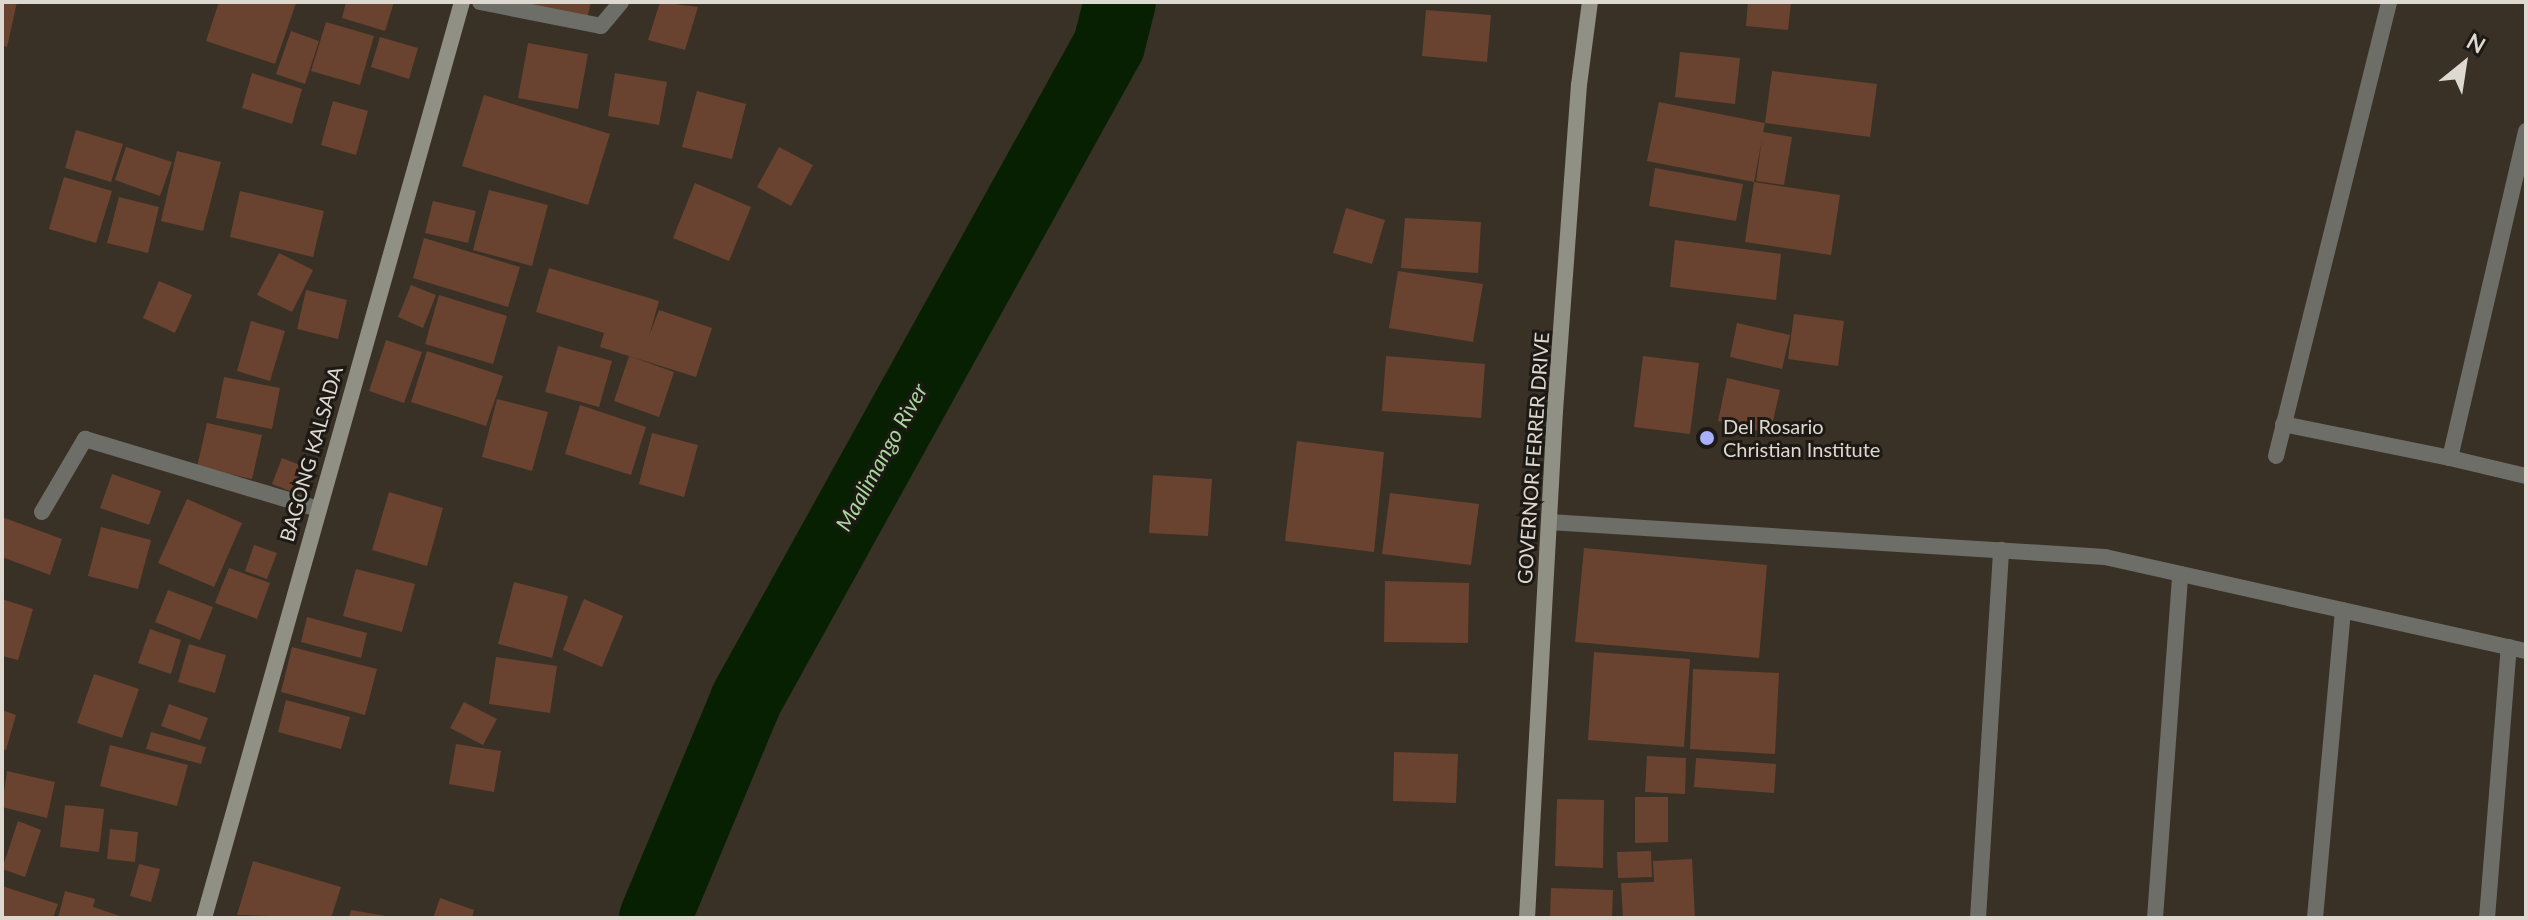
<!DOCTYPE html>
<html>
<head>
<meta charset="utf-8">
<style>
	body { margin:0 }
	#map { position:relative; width:2528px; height:920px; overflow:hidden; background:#393125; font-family:Lato,sans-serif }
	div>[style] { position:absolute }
	.river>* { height:72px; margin:-36px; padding:0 36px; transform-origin:36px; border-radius:36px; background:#082002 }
	.building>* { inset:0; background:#6a4230 }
	.street>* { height:16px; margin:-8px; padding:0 8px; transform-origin:8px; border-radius:8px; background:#6e6e68 }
	.secondary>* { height:16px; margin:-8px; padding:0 8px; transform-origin:8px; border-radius:8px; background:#909085 }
	.dots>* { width:22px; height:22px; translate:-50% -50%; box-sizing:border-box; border:4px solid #1d1914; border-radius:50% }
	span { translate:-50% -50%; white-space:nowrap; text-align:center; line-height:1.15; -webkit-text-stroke:6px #1d1914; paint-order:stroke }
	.poi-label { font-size:20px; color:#ddd8d0 }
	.left { translate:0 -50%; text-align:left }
	.street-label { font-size:20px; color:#ddd8d0 }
	.water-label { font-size:22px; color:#a9d69c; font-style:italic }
	.frame { position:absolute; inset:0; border:4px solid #ddd8d0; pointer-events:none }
	.north { position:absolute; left:2424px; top:24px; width:80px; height:80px; -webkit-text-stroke:6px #1d1914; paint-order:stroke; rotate:30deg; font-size:22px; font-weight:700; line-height:32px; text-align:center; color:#ddd8d0 }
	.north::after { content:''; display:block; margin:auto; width:28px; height:36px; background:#ddd8d0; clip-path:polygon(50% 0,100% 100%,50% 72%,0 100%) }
</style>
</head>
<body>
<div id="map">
	<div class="river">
		<div style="left:655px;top:918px;width:236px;rotate:-67.3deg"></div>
		<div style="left:746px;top:700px;width:749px;rotate:-61deg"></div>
		<div style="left:1109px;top:45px;width:44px;rotate:-75.7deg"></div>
	</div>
	<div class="building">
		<div style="clip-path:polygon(2px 2px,17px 2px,7px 47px,2px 45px)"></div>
		<div style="clip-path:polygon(219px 2px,296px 3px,275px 64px,206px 41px)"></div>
		<div style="clip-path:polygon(346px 2px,394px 2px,385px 31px,342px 18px)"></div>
		<div style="clip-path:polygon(513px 2px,591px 2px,587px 19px)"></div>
		<div style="clip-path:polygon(660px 2px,698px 7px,685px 50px,648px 40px)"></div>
		<div style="clip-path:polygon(1748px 2px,1791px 2px,1788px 30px,1746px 26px)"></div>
		<div style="clip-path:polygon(1426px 10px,1491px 15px,1487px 62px,1422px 56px)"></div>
		<div style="clip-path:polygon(326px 22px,374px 36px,360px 85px,311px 71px)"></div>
		<div style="clip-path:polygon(291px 31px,319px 41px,305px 84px,276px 74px)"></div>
		<div style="clip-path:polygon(380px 37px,418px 48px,409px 79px,371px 67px)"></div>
		<div style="clip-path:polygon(528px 43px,588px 54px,578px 109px,518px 98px)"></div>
		<div style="clip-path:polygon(1680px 52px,1740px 58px,1735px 104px,1675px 97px)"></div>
		<div style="clip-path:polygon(1772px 71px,1877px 84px,1870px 137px,1765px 123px)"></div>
		<div style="clip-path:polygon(252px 73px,302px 89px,292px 124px,242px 108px)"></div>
		<div style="clip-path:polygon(615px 73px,667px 82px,659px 125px,608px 116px)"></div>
		<div style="clip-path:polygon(697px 91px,746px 104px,732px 159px,682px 147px)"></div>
		<div style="clip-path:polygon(484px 95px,610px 134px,588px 205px,462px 166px)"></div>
		<div style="clip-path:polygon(333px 101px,368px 111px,356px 155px,321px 145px)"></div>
		<div style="clip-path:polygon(1659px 102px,1765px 123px,1763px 132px,1792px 137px,1784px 185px,1756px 181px,1762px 139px,1754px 182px,1647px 161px)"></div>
		<div style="clip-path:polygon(76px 130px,123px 144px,111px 182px,65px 168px)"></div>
		<div style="clip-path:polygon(126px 147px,172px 162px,160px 196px,115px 180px)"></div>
		<div style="clip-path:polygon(779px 147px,813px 165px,791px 206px,757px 187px)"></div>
		<div style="clip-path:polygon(177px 151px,221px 162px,203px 231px,161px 221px)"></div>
		<div style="clip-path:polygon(1655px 168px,1743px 184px,1736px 221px,1649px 206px)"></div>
		<div style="clip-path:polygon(64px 177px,112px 191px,96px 243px,49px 229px)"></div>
		<div style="clip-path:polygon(1754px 182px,1840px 195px,1831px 255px,1745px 242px)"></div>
		<div style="clip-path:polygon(695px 183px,751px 207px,729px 261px,673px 238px)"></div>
		<div style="clip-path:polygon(489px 190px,548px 205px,532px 266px,473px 250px)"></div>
		<div style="clip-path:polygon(240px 191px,324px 211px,313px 257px,230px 237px)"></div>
		<div style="clip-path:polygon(119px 197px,159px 207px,148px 253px,107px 243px)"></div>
		<div style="clip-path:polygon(433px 201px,476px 211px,468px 243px,425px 233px)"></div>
		<div style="clip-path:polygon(1346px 208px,1385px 220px,1372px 264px,1333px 253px)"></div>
		<div style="clip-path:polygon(1405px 218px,1481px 222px,1478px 273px,1401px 268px)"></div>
		<div style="clip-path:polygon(424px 238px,520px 267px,508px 307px,413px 278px)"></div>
		<div style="clip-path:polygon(1675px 240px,1781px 254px,1776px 300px,1670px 287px)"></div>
		<div style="clip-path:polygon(279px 253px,313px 270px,292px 312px,257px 295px)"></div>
		<div style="clip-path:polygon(549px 268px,659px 301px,649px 336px,659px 310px,712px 328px,696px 377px,600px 347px,604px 333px,536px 312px)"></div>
		<div style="clip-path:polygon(1398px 271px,1483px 284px,1473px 342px,1389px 328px)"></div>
		<div style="clip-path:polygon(159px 281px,192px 295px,175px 333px,143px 318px)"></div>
		<div style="clip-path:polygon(411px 285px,436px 295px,423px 328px,398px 317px)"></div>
		<div style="clip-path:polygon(306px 290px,347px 300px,338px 339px,297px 329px)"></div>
		<div style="clip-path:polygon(439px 295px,507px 316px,493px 364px,425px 344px)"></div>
		<div style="clip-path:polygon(1794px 314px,1844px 321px,1838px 366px,1788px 359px)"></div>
		<div style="clip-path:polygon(251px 321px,285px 331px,270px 381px,237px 371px)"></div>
		<div style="clip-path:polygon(1737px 323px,1790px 335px,1782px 369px,1730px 357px)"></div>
		<div style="clip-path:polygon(386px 340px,422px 352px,404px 403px,369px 391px)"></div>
		<div style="clip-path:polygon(558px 346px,612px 361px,599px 407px,545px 392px)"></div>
		<div style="clip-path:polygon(427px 351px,503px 376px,486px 426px,411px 402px)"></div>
		<div style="clip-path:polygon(629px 356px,674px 372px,659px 417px,614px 401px)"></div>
		<div style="clip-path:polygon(1386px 356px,1485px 364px,1481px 418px,1382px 411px)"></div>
		<div style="clip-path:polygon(1643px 356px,1699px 363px,1690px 434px,1634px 427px)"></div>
		<div style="clip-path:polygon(224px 377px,280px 388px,272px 429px,216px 418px)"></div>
		<div style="clip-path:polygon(1727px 378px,1780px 390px,1770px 434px,1718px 421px)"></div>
		<div style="clip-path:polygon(497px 399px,548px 412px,532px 471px,482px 457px)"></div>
		<div style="clip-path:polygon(580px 405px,646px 427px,631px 475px,565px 454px)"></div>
		<div style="clip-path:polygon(207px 423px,262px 435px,252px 479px,197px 467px)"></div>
		<div style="clip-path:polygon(652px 433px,698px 445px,684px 497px,639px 484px)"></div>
		<div style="clip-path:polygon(1297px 441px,1384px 452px,1374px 552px,1285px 541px)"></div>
		<div style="clip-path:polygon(282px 458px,305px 467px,295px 493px,272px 484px)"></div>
		<div style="clip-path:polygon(112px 474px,161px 491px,149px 525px,100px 508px)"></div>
		<div style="clip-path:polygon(1153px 475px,1212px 479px,1208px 536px,1149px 533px)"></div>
		<div style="clip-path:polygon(389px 492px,443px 508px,427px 566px,372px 550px)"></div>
		<div style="clip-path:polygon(1390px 493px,1479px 504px,1471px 565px,1382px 554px)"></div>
		<div style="clip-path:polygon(187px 499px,242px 523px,214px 587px,158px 563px)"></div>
		<div style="clip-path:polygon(2px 517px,62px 539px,50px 575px,2px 557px)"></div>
		<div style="clip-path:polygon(101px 527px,151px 540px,138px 589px,88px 576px)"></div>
		<div style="clip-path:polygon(254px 545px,277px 553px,267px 579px,245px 571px)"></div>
		<div style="clip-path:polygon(1584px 548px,1767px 565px,1759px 658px,1575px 642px)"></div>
		<div style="clip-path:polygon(229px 568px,270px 583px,257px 619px,215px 603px)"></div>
		<div style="clip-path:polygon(356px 569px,415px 584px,402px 632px,343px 616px)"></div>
		<div style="clip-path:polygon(1385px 581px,1469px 583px,1468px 643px,1384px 642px)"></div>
		<div style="clip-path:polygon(514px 582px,568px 596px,552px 658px,498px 644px)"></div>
		<div style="clip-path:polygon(168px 590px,213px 607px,200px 640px,155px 622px)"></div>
		<div style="clip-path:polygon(2px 599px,33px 609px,18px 660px,2px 656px)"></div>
		<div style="clip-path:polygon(584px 599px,623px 616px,602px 667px,563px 650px)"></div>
		<div style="clip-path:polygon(307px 617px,367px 633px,361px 658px,301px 642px)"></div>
		<div style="clip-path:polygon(150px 629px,181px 640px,171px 674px,138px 663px)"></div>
		<div style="clip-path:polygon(189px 644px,226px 655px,215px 693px,178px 682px)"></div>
		<div style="clip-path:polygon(292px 647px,377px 669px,365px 715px,281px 692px)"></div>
		<div style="clip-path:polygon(1594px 652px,1690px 659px,1684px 747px,1588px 740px)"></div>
		<div style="clip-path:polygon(496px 657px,557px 666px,550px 713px,489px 704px)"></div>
		<div style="clip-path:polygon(1693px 669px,1779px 673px,1775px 754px,1690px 749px)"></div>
		<div style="clip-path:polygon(94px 674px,139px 689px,122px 738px,77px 723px)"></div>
		<div style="clip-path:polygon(286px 700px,350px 717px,341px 749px,278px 732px)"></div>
		<div style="clip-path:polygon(464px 702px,497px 719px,483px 745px,450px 728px)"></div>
		<div style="clip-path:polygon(169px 704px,208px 718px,200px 740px,161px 726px)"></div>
		<div style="clip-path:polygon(2px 710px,16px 715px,6px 750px,2px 749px)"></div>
		<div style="clip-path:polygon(151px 732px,206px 747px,201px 764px,146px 749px)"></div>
		<div style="clip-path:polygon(456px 744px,501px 751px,494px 792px,449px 784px)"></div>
		<div style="clip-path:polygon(110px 745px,188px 765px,177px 806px,100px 786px)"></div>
		<div style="clip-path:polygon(1394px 752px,1458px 754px,1456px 803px,1393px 801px)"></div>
		<div style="clip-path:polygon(1647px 756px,1686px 758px,1685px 794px,1645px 792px)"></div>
		<div style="clip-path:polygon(1696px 758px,1776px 764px,1774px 793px,1694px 787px)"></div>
		<div style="clip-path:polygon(7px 771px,55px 782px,47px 818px,2px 807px)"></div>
		<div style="clip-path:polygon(1635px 797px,1668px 797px,1668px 842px,1635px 843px)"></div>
		<div style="clip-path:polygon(1557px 799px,1604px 800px,1603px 868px,1555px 866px)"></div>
		<div style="clip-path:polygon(65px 805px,104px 809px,99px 852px,60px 847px)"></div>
		<div style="clip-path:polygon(18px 821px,41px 830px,25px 877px,2px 869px)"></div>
		<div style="clip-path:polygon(110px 829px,138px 832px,135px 862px,107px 859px)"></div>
		<div style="clip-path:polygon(1651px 851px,1652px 877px,1618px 878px,1617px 852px)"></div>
		<div style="clip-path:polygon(1692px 859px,1695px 918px,1623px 918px,1621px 883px,1654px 882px,1653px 861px)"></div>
		<div style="clip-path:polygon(253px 861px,341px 887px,331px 918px,237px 915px)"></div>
		<div style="clip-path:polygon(139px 864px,160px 869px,151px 902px,130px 896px)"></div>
		<div style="clip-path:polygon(2px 886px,58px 904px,53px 918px,2px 918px)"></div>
		<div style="clip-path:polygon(1551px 888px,1613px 890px,1612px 918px,1550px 918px)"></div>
		<div style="clip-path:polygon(65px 891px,95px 899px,93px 907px,126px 918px,58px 918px)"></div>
		<div style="clip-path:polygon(440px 898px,474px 910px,472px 918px,433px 918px)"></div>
		<div style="clip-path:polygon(351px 910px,386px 916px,385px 918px,349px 918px)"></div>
	</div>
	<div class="street">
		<div style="left:480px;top:2px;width:123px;rotate:11.2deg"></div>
		<div style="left:601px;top:26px;width:31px;rotate:-50deg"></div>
		<div style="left:2283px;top:424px;width:170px;rotate:11.5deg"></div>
		<div style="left:2450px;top:458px;width:336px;rotate:-76.9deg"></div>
		<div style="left:2276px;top:456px;width:468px;rotate:-76deg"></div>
		<div style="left:2450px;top:458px;width:78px;rotate:13.3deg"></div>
		<div style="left:42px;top:512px;width:85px;rotate:-59.5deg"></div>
		<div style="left:85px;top:439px;width:240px;rotate:16.7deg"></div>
		<div style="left:1549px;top:522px;width:557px;rotate:3.6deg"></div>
		<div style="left:2105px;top:557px;width:431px;rotate:12.6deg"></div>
		<div style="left:1978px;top:918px;width:369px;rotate:-86.4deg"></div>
		<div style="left:2155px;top:918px;width:345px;rotate:-85.8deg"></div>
		<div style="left:2315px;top:918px;width:309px;rotate:-84.8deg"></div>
		<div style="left:2487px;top:918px;width:272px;rotate:-85.4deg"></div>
	</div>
	<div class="secondary">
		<div style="left:204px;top:918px;width:952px;rotate:-74.27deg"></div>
		<div style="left:1527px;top:918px;width:508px;rotate:-86.84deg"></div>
		<div style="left:1555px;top:411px;width:327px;rotate:-85.8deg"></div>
		<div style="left:1579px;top:85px;width:84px;rotate:-82.5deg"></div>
	</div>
	<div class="dots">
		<div style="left:1707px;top:438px;background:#a9b0fc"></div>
	</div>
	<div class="poi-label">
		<span class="left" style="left:1723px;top:438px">Del Rosario<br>Christian Institute</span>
	</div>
	<div class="street-label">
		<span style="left:311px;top:454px;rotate:-74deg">BAGONG KALSADA</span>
		<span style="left:1533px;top:458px;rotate:-86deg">GOVERNOR FERRER DRIVE</span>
	</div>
	<div class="water-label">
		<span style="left:881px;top:457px;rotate:-61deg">Maalimango River</span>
	</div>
	<div class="frame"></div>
	<div class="north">N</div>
</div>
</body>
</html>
